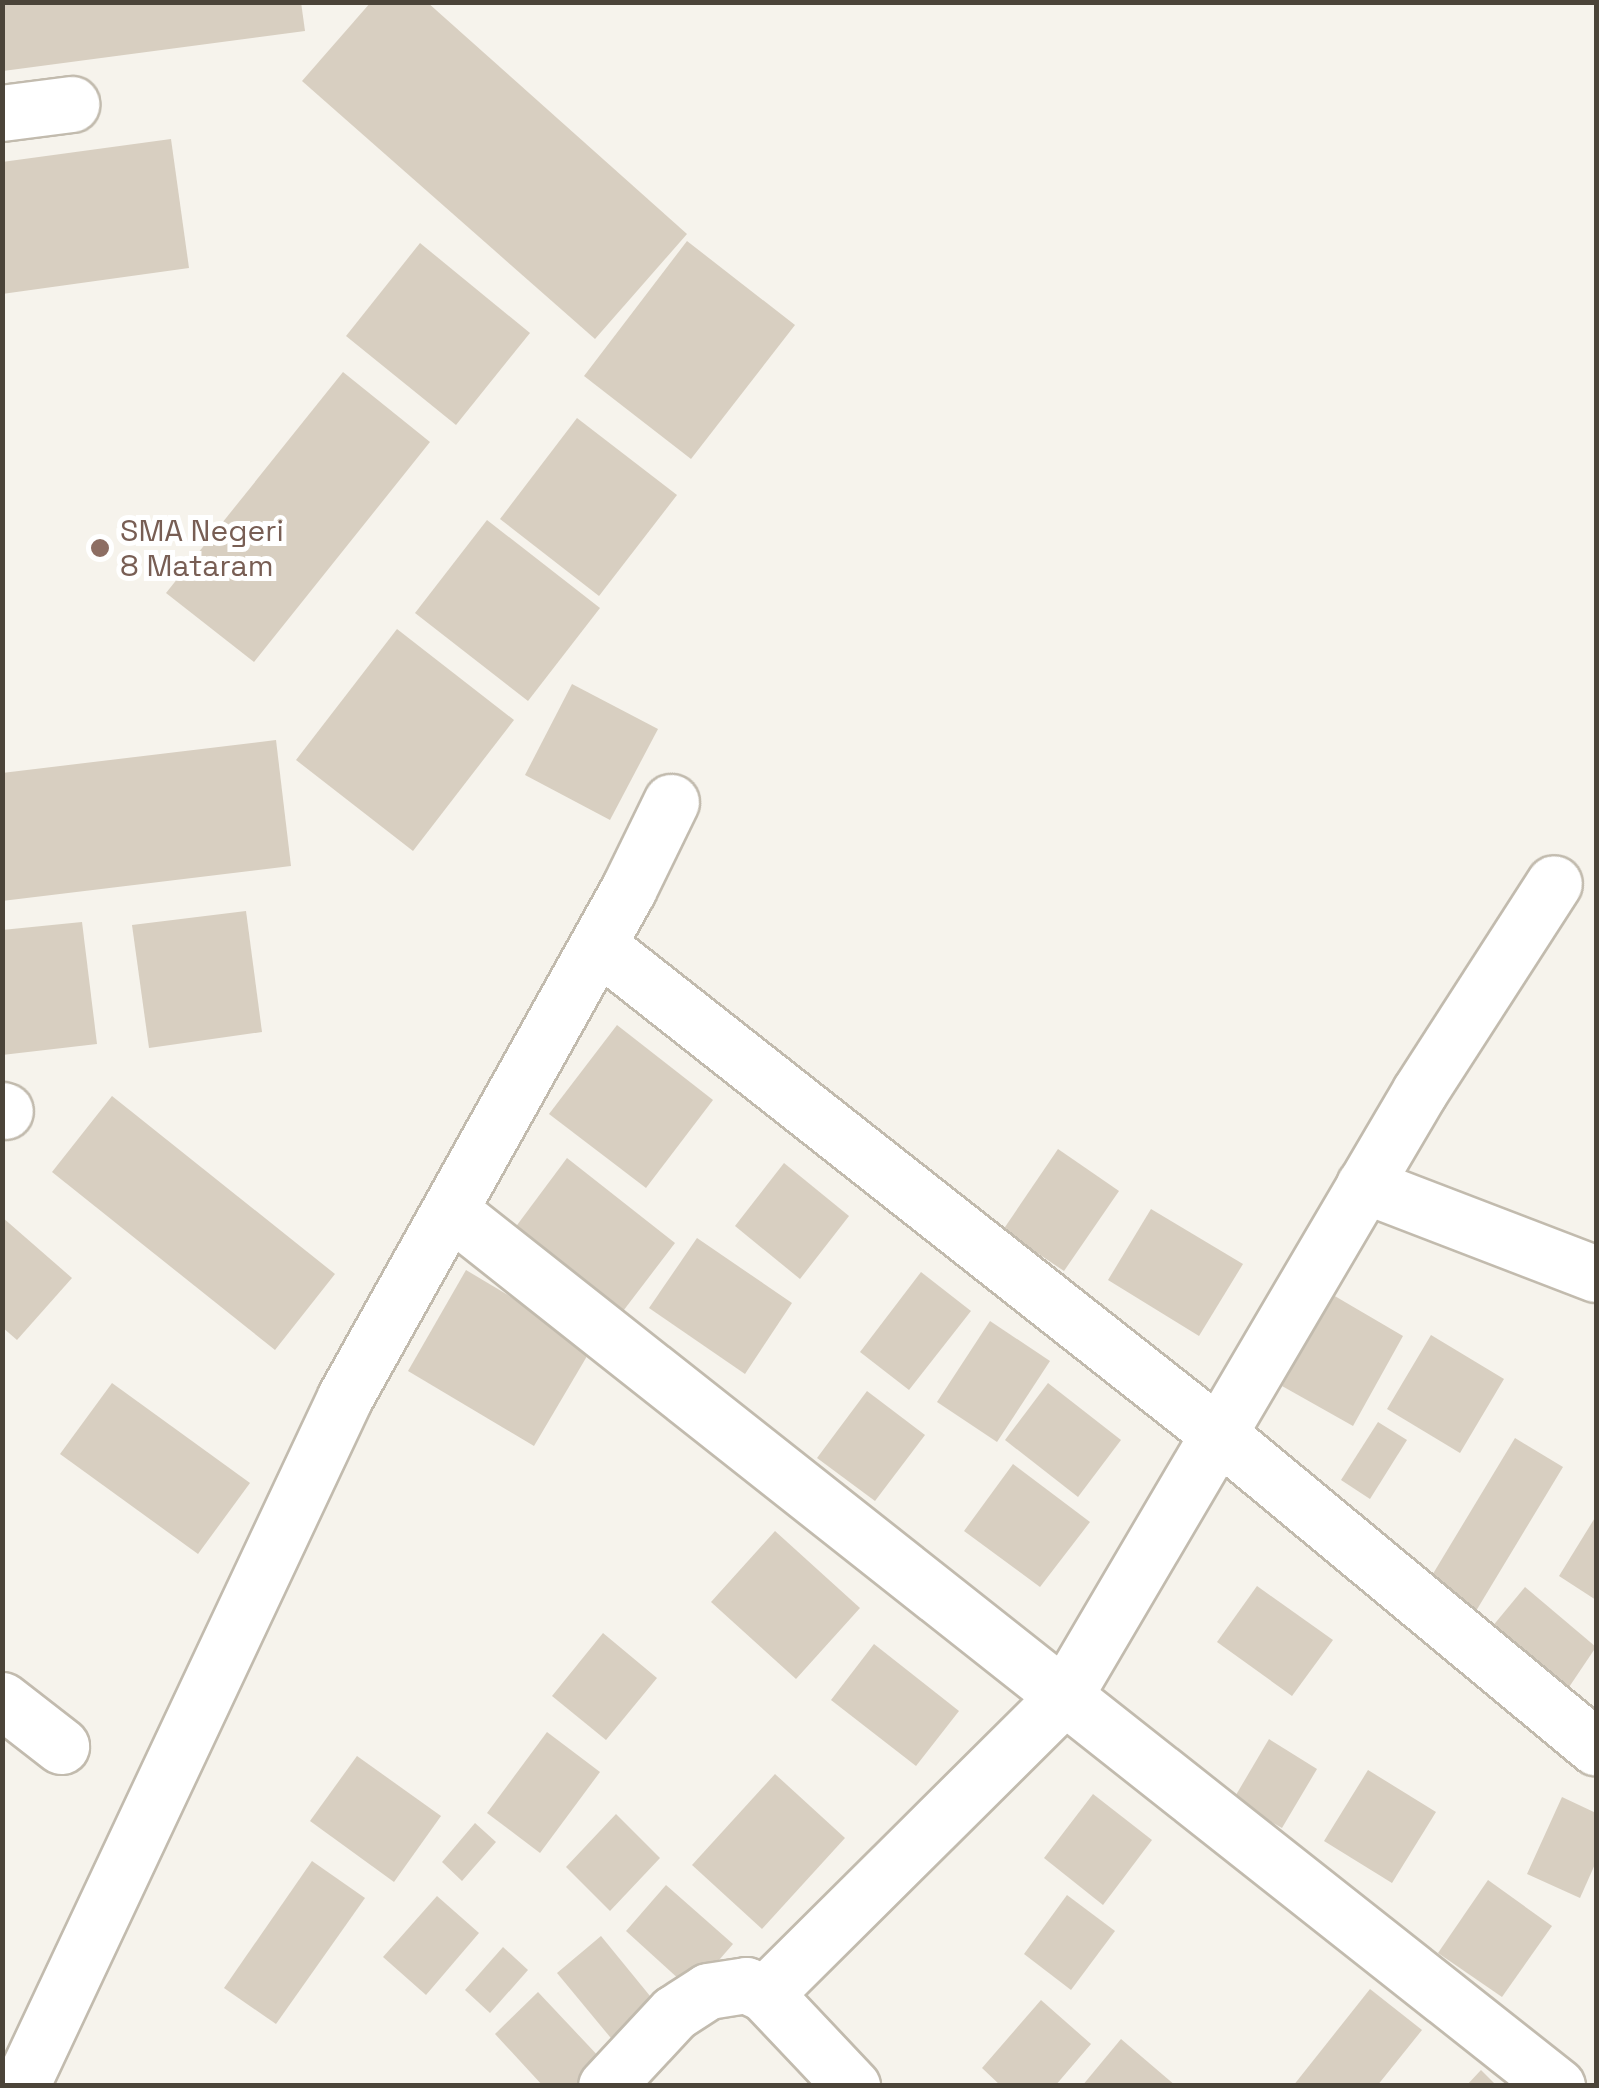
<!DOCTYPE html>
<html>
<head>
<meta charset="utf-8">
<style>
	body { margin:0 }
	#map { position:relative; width:1599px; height:2088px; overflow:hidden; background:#f6f3ec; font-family:"Space Grotesk",sans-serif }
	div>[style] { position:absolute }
	.building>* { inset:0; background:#d8cfc1 }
	.roads { filter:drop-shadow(2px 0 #c2bbae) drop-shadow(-2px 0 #c2bbae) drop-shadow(0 2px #c2bbae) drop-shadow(0 -2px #c2bbae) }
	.minor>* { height:55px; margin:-27.5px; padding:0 27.5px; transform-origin:27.5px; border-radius:27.5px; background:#fff }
	.dots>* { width:28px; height:28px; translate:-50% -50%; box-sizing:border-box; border:5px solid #fff; border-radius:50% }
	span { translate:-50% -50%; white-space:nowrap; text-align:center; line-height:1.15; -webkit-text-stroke:10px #fff; paint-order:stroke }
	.education-label { font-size:30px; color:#785e54 }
	.left { translate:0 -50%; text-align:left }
	.frame { position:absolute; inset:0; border:5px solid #4b4439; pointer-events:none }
</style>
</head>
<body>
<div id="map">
	<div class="building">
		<div style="clip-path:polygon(3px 2px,301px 2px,305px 31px,3px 71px)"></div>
		<div style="clip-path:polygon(371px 2px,427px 2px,687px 234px,595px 339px,302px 81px)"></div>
		<div style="clip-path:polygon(171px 139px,189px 268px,2px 294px,2px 162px)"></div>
		<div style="clip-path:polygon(687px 241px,795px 325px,691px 459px,584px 376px)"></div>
		<div style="clip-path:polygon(420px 243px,530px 333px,456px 425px,346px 336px)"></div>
		<div style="clip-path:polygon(343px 372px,430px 442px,254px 662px,166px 593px)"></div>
		<div style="clip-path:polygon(577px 418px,677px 495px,599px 596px,500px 519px)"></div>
		<div style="clip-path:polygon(487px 520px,600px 608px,528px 701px,415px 613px)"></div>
		<div style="clip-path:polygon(397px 629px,514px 720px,413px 851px,296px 760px)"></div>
		<div style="clip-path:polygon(572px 684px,658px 729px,610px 820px,525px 775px)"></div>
		<div style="clip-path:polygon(276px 740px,291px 866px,2px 901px,2px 773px)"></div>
		<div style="clip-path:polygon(246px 911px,262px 1032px,149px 1048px,132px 925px)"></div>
		<div style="clip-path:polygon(82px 922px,97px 1044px,2px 1055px,2px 930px)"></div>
		<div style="clip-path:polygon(617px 1025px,713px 1100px,646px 1188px,549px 1114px)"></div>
		<div style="clip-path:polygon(112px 1096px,335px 1274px,275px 1350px,52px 1172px)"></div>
		<div style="clip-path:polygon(1058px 1149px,1119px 1191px,1064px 1271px,1003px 1230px)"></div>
		<div style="clip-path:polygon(567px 1158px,675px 1243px,614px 1323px,506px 1240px)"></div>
		<div style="clip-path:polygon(784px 1163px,849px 1216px,800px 1279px,735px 1226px)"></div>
		<div style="clip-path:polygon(1151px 1209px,1243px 1264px,1199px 1336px,1108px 1280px)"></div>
		<div style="clip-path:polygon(2px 1217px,72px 1278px,17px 1340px,2px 1327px)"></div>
		<div style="clip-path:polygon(697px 1238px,792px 1303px,745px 1374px,649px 1308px)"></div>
		<div style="clip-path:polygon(466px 1270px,593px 1346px,534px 1446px,408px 1371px)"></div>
		<div style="clip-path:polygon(921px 1272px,971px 1311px,909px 1390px,860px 1352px)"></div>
		<div style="clip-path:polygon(1333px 1295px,1403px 1336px,1353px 1426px,1282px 1386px)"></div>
		<div style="clip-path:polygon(990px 1321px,1050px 1361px,997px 1442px,937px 1402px)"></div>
		<div style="clip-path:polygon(1431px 1335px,1504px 1379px,1460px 1453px,1387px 1409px)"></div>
		<div style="clip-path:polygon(112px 1383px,250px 1483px,198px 1554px,60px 1454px)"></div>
		<div style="clip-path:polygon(1048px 1383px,1121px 1440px,1078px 1497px,1005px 1440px)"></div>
		<div style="clip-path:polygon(867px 1391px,925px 1435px,875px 1501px,817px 1458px)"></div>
		<div style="clip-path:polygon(1378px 1422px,1407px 1440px,1370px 1499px,1341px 1480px)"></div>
		<div style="clip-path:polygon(1515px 1438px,1563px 1467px,1476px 1611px,1428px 1582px)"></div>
		<div style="clip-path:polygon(1013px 1464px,1090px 1522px,1040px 1587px,964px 1531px)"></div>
		<div style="clip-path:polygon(1596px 1516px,1596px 1600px,1559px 1576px)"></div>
		<div style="clip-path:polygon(775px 1531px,860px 1608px,796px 1679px,711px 1602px)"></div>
		<div style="clip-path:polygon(1257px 1586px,1333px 1640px,1292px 1696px,1217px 1642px)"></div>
		<div style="clip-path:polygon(1525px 1587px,1596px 1647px,1559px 1702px,1482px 1639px)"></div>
		<div style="clip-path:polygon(603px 1633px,657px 1678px,606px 1740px,552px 1696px)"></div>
		<div style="clip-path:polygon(874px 1644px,959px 1711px,916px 1766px,831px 1700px)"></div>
		<div style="clip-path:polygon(547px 1732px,600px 1772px,540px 1853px,487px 1813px)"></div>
		<div style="clip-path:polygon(1269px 1739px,1317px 1769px,1282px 1828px,1233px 1800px)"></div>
		<div style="clip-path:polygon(357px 1756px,441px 1816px,394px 1882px,310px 1821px)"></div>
		<div style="clip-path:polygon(1368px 1770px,1436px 1812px,1392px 1883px,1324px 1841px)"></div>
		<div style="clip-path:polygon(775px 1774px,845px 1838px,762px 1929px,692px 1865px)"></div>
		<div style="clip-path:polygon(1093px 1794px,1152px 1840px,1103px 1905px,1044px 1858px)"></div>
		<div style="clip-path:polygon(1562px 1797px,1596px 1813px,1596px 1862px,1580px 1898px,1527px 1874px)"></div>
		<div style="clip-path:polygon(616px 1814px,660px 1858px,610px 1911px,566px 1867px)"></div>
		<div style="clip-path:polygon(475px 1823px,496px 1842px,462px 1881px,442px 1862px)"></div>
		<div style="clip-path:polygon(312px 1861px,365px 1898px,276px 2024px,224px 1988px)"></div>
		<div style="clip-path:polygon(1488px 1880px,1552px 1926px,1502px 1997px,1438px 1953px)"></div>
		<div style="clip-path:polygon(666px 1885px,733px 1944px,692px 1991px,626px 1931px)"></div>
		<div style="clip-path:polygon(1067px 1895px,1115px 1931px,1071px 1990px,1024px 1954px)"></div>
		<div style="clip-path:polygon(437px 1896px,479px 1933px,426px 1995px,383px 1957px)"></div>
		<div style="clip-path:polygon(601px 1936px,659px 2007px,615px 2043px,557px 1973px)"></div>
		<div style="clip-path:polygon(503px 1947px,528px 1970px,490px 2013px,465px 1990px)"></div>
		<div style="clip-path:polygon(1370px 1989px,1422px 2030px,1377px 2086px,1293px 2086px)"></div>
		<div style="clip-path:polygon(538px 1992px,602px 2060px,575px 2086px,543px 2086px,495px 2034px)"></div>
		<div style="clip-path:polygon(1041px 2000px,1091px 2044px,1055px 2086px,1001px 2086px,982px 2068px)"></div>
		<div style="clip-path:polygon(1121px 2039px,1176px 2086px,1082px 2086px)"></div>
		<div style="clip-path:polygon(1481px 2070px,1497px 2086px,1466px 2086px)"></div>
	</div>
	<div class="roads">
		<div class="minor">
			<div style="left:2px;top:113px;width:70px;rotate:-7.4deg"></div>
			<div style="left:598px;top:945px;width:795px;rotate:38.25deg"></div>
			<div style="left:1222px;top:1437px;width:486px;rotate:39.7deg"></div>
			<div style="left:2px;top:1110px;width:3px;rotate:18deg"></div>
			<div style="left:1364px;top:1185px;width:248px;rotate:21deg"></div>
			<div style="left:452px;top:1212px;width:1409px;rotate:38.34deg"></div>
			<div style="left:2px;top:1700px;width:75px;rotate:37.9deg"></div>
			<div style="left:765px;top:1994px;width:127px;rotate:46.6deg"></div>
			<div style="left:21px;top:2086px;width:761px;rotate:-64.81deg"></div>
			<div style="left:345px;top:1397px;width:581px;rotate:-60.83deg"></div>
			<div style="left:628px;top:890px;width:98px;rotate:-64deg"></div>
			<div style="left:606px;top:2086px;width:100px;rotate:-47deg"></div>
			<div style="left:674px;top:2013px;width:40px;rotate:-32.9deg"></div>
			<div style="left:708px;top:1991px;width:38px;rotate:-9deg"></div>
			<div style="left:746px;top:1985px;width:21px;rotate:25deg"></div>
			<div style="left:765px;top:1994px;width:420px;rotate:-44.8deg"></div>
			<div style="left:1063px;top:1698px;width:704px;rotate:-59.54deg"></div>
			<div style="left:1420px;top:1091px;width:247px;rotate:-57.2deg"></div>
		</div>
	</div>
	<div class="dots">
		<div style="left:100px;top:548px;background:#8d6e63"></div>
	</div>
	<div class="education-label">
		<span class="left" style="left:120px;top:548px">SMA Negeri<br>8 Mataram</span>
	</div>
	<div class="frame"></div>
</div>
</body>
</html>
